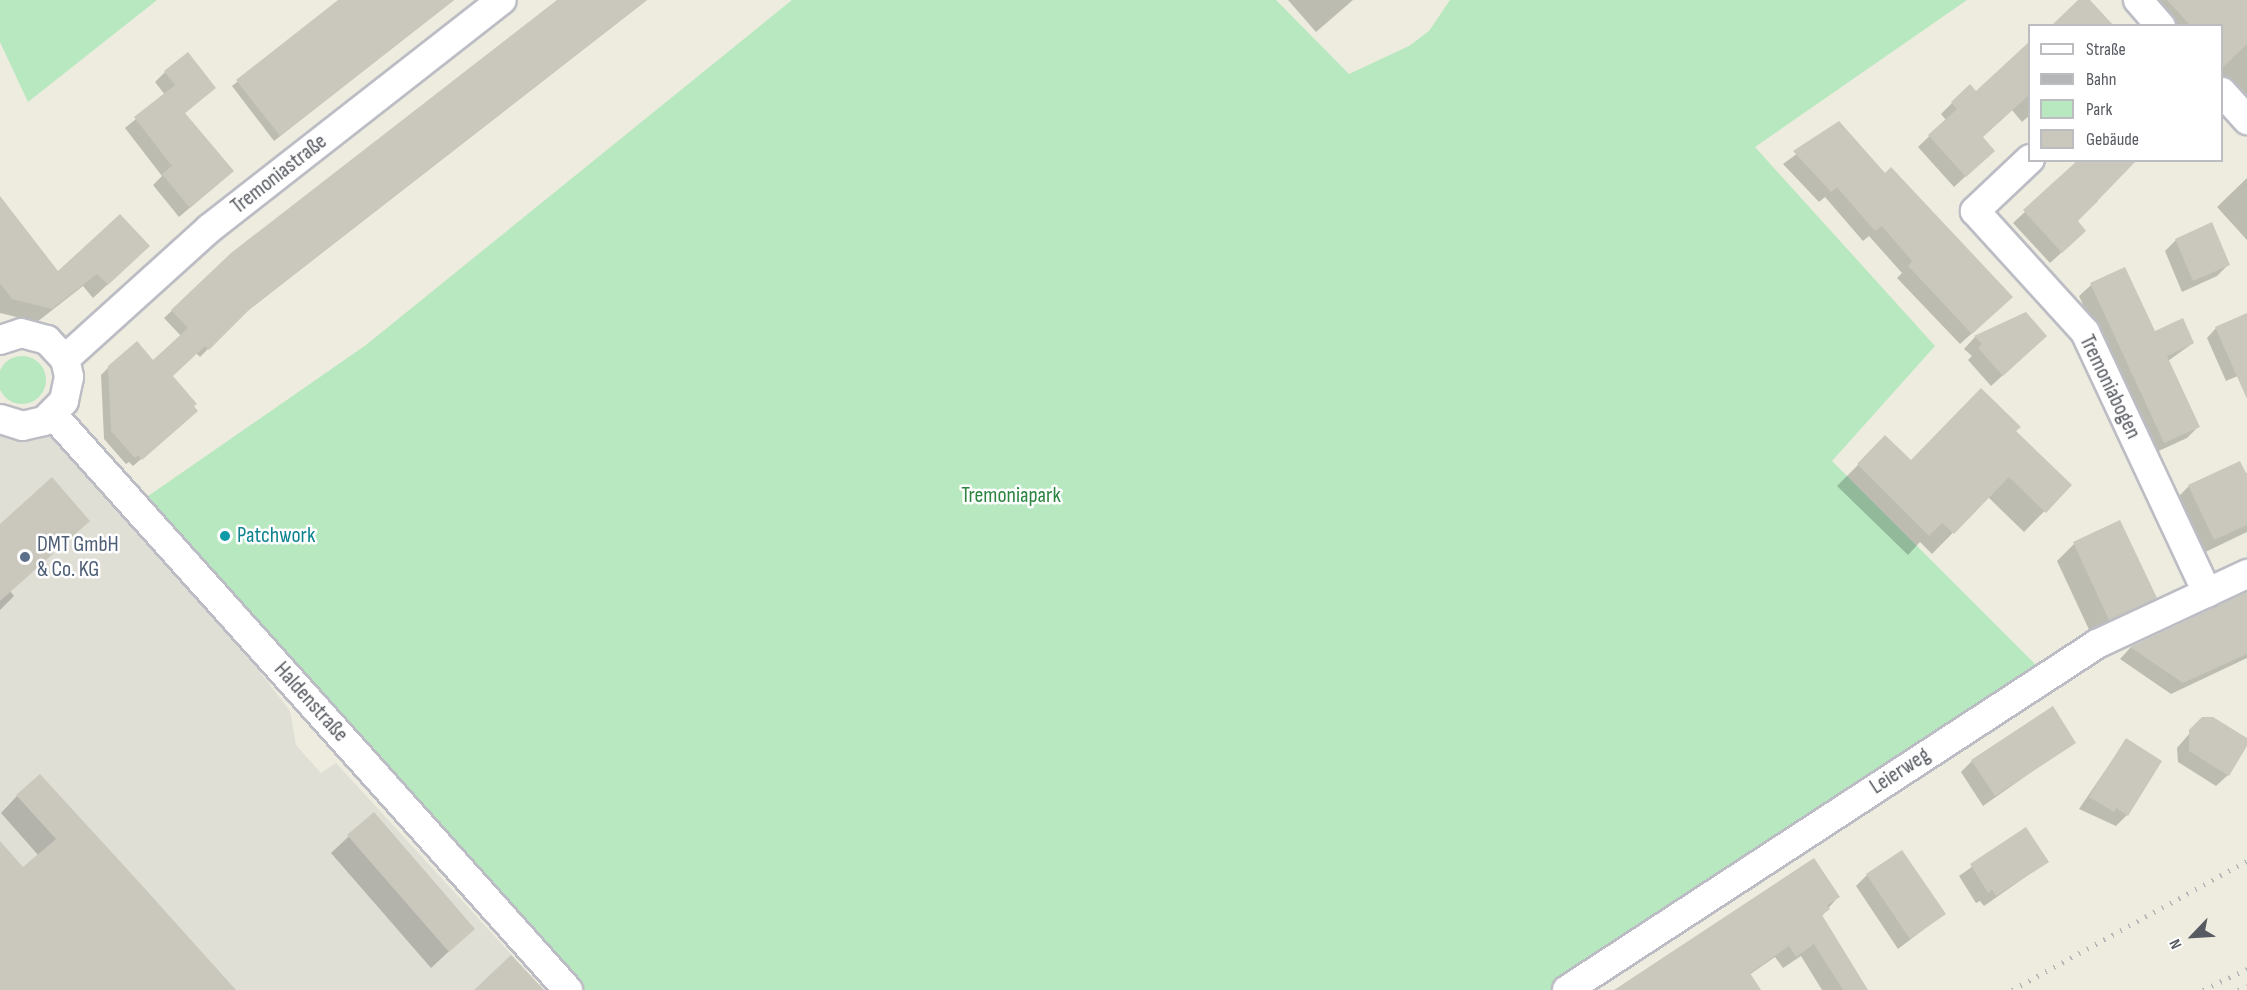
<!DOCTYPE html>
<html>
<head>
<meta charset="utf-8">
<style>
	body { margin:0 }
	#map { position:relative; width:2247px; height:990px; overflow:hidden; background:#edecde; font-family:"Sofia Sans Condensed",sans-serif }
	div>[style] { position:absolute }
	.industrial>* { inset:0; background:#e0dfd6 }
	.green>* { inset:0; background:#b7e8c0 }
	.round { border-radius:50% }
	.shadow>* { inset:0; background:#0003 }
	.building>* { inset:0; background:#cac8bd }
	.roads { filter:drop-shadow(2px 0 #bcbdc4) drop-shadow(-2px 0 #bcbdc4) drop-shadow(0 2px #bcbdc4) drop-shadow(0 -2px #bcbdc4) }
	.street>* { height:28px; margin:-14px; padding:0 14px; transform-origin:14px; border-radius:14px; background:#fff }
	.rail>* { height:4.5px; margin-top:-2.25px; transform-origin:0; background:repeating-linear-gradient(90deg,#b5b6b6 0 1.5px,transparent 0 9.5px) }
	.dots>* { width:16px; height:16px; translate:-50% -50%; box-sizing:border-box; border:3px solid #fff; border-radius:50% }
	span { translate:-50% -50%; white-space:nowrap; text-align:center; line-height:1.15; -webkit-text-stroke:5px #fff; paint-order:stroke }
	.street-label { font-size:22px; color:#575a61 }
	.park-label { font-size:22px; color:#2c8540 }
	.culture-label { font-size:22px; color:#0d838f }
	.left { translate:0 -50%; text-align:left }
	.service-label { font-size:22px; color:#4e5e75 }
	.legend { position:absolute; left:2028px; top:24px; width:195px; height:138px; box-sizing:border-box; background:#fff; border:2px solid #bcbdc0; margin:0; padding:8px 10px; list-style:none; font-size:18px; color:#575a61 }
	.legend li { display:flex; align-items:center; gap:12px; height:30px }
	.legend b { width:30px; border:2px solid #bcbdc0 }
	.north { position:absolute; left:2163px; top:906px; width:60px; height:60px; -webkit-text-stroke:4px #fff; paint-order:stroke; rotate:245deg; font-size:16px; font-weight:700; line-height:24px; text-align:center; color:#575a61 }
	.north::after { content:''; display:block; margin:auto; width:21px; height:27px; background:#575a61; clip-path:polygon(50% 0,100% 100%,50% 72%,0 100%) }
</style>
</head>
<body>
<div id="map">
	<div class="industrial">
		<div style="clip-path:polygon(55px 426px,152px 531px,290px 711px,296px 745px,321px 773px,336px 763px,544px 990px,0 990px,0 428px)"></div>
	</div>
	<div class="green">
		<div style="clip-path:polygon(0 0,157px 0,28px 102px,0 42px)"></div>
		<div style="clip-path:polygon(792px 0,1276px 0,1349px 74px,1409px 46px,1429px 31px,1450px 0,1967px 0,1755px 147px,1935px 346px,1832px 461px,2043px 672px,1559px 990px,576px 990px,141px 501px,366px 345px)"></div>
		<div class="round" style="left:-2px;top:356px;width:48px;height:48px"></div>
	</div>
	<div class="shadow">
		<div style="clip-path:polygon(340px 0,454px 0,274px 141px,232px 86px)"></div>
		<div style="clip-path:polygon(559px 0,647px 0,241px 316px,200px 357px,196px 353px,171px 376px,188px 419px,133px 466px,129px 462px,126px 464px,104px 439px,101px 375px,109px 367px,153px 362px,181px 336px,164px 318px,232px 254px)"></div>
		<div style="clip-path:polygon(1288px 0,1353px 0,1316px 32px)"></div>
		<div style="clip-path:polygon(2148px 0,2247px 0,2247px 109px,2222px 81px,2222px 26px,2169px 26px)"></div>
		<div style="clip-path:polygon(2030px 45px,2030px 115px,2022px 122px,2012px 110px,1981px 138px,1981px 162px,1954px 187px,1918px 147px,1946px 120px,1941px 114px,1952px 103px,1970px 86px,1976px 93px)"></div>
		<div style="clip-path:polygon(165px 72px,214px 88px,184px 114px,221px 181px,179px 217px,153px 185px,162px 176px,125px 128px,165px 95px,155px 82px)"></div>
		<div style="clip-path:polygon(1839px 123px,2000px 308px,1960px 344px,1897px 278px,1902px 273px,1869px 236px,1863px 241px,1825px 197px,1819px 202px,1783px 164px)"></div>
		<div style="clip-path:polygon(2080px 160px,2098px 201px,2076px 222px,2073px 242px,2050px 263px,2013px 223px)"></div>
		<div style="clip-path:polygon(2247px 178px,2247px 240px,2217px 207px)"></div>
		<div style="clip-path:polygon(0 209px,58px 274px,134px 260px,93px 298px,83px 286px,37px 322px,0 313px)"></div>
		<div style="clip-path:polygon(2176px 240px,2228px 265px,2217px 276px,2182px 292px,2165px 251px)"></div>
		<div style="clip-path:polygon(2124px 269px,2154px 333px,2193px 343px,2168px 361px,2199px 426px,2187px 438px,2152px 454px,2079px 296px,2091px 285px)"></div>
		<div style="clip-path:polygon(2026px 314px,2034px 347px,1991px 386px,1968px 360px,1972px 356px,1964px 349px,1975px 337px)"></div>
		<div style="clip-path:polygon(2247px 315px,2247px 372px,2226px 381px,2207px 338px,2216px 328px)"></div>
		<div style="clip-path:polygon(2014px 431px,2070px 485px,2024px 532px,1988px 497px,1932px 554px,1920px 542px,1908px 555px,1837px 486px,1885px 438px,1910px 462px)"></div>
		<div style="clip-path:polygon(2247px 473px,2247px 532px,2197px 556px,2172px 503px,2189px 486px)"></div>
		<div style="clip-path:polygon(2120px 522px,2155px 598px,2138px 615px,2092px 636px,2057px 561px,2074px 544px)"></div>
		<div style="clip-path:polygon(0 526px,10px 591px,14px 596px,0 610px)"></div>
		<div style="clip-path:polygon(2247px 593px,2247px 658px,2171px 694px,2120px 659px,2130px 648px)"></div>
		<div style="clip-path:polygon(2195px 727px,2247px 739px,2228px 775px,2216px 786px,2178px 762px,2177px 748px)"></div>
		<div style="clip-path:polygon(2126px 740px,2127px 815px,2116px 826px,2079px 809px)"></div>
		<div style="clip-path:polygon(2074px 742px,1983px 806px,1961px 772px,1972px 761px)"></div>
		<div style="clip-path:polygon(17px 796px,232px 990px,0 990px,0 843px,23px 869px,39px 856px,1px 813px)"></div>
		<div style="clip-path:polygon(373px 814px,473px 929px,431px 968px,331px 853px)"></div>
		<div style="clip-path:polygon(2025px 829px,2047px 862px,1984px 906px,1980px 901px,1976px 903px,1959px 876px)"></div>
		<div style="clip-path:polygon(1867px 875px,1944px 914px,1898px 949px,1856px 886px)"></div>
		<div style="clip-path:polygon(1838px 897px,1821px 917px,1866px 990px,1822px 990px,1801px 956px,1783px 968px,1775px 957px,1749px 975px,1755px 990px,1620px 990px)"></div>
	</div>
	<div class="building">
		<div style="clip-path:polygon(338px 0,454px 0,280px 136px,236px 80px)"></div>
		<div style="clip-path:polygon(557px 0,647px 0,251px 308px,209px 350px,205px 346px,173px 376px,197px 404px,194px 406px,198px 411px,142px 460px,138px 455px,135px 458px,111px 431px,108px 366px,137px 341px,153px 360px,188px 328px,171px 310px,231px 253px)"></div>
		<div style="clip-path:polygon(2078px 0,2090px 0,2114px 26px,2051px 26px)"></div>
		<div style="clip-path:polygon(2167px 0,2247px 0,2247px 44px,2222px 68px,2222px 26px,2191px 26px)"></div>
		<div style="clip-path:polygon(2030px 41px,2030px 94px,1983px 137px,1995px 151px,1966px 177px,1928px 135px,1957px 109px,1951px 102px,1970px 84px,1976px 91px)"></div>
		<div style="clip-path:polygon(188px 52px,216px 88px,185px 113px,234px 171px,190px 208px,162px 174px,172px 166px,134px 117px,175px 85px,164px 71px)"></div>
		<div style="clip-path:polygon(1839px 121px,1885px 173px,1891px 167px,2013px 297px,1972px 334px,1908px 266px,1912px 261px,1882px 226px,1875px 231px,1837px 187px,1831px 192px,1793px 151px)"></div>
		<div style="clip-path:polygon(2078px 160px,2137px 160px,2078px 221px,2086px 231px,2062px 253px,2023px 210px)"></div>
		<div style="clip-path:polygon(0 196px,58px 271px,120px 214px,150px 246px,108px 285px,97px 274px,52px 309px,12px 299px,0 283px)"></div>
		<div style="clip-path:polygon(2212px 222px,2230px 265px,2193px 281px,2175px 239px)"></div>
		<div style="clip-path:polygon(2125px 267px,2155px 331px,2183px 318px,2194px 343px,2167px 356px,2200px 427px,2164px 443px,2090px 283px)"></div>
		<div style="clip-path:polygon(2026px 312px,2047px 336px,2003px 376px,1978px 348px,1982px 344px,1974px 336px)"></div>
		<div style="clip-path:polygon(2247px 313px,2247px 399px,2215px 327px)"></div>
		<div style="clip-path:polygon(1981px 388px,2021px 427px,2016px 431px,2072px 485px,2046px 513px,2009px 477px,1954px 534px,1942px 523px,1929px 536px,1857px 464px,1885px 435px,1911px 460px)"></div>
		<div style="clip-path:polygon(2240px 461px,2247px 475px,2247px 525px,2214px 540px,2188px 485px)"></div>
		<div style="clip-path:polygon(52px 477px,90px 521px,0 601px,0 524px)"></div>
		<div style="clip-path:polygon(2120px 520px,2157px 598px,2109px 620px,2073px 542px)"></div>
		<div style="clip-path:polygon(2247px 592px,2247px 654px,2183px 683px,2130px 647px)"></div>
		<div style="clip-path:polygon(2053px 706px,2076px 743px,1995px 796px,1971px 760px)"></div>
		<div style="clip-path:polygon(2202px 717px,2213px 717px,2247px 738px,2247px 746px,2229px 776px,2189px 751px,2189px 730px)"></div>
		<div style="clip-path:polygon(2126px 738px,2162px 761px,2128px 816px,2116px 808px,2114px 812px,2089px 797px)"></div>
		<div style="clip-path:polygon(40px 774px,138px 881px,236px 990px,0 990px,0 841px,23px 867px,56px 839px,16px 795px)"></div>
		<div style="clip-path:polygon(374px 812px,475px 929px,449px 952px,347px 835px)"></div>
		<div style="clip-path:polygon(2026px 827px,2049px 862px,1996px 896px,1992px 890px,1988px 893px,1970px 864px)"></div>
		<div style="clip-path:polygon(1902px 850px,1946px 914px,1910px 939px,1866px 874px)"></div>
		<div style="clip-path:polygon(1814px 858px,1840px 897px,1827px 905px,1830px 909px,1822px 915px,1868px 990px,1843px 990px,1814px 944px,1796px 957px,1789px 946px,1750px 973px,1761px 990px,1614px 990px)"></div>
		<div style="clip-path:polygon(511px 955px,544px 990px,474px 990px)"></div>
	</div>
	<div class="roads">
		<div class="street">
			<div style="left:2138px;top:0;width:35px;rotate:49deg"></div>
			<div style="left:2222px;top:92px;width:38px;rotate:48deg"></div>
			<div style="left:2030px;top:159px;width:76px;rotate:136.6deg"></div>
			<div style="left:1975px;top:211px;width:164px;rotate:47.7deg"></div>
			<div style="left:2085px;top:332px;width:288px;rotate:64.9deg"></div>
			<div style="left:0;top:340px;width:22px;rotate:-18deg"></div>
			<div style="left:21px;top:333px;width:27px;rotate:15deg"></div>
			<div style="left:47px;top:340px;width:26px;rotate:47deg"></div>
			<div style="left:65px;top:359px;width:18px;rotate:77deg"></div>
			<div style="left:69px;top:377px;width:25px;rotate:102deg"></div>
			<div style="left:64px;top:401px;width:28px;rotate:135deg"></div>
			<div style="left:44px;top:421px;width:22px;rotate:167deg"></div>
			<div style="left:23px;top:426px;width:24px;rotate:-163deg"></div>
			<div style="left:65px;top:359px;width:195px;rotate:-42.1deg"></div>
			<div style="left:210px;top:228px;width:370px;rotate:-38deg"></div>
			<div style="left:53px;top:415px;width:772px;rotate:48.15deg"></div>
			<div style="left:1567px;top:990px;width:633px;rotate:-33.14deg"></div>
			<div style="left:2097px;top:644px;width:166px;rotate:-25deg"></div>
		</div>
	</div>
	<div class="rail">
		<div style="left:2012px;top:990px;width:268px;rotate:-28.8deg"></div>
		<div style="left:2203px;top:990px;width:49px;rotate:-25.5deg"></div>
		<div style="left:2238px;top:990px;width:10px;rotate:-24deg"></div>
	</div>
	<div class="dots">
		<div style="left:225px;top:536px;background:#0f9aa8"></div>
		<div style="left:25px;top:557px;background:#5c6f8a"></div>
	</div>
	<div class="street-label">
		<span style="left:279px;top:174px;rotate:-38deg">Tremoniastraße</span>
		<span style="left:2110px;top:387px;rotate:64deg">Tremoniabogen</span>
		<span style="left:311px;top:702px;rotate:48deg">Haldenstraße</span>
		<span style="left:1900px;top:771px;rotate:-33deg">Leierweg</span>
	</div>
	<div class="park-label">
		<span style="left:1011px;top:496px">Tremoniapark</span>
	</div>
	<div class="culture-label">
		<span class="left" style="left:237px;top:536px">Patchwork</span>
	</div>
	<div class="service-label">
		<span class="left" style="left:37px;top:557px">DMT GmbH<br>&amp; Co. KG</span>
	</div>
	<ul class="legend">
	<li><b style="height:8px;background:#fff"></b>Straße</li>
	<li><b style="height:8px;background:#b5b6b6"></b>Bahn</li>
	<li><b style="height:16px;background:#b7e8c0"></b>Park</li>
	<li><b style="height:16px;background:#cac8bd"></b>Gebäude</li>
	</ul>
	<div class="north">N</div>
</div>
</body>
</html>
